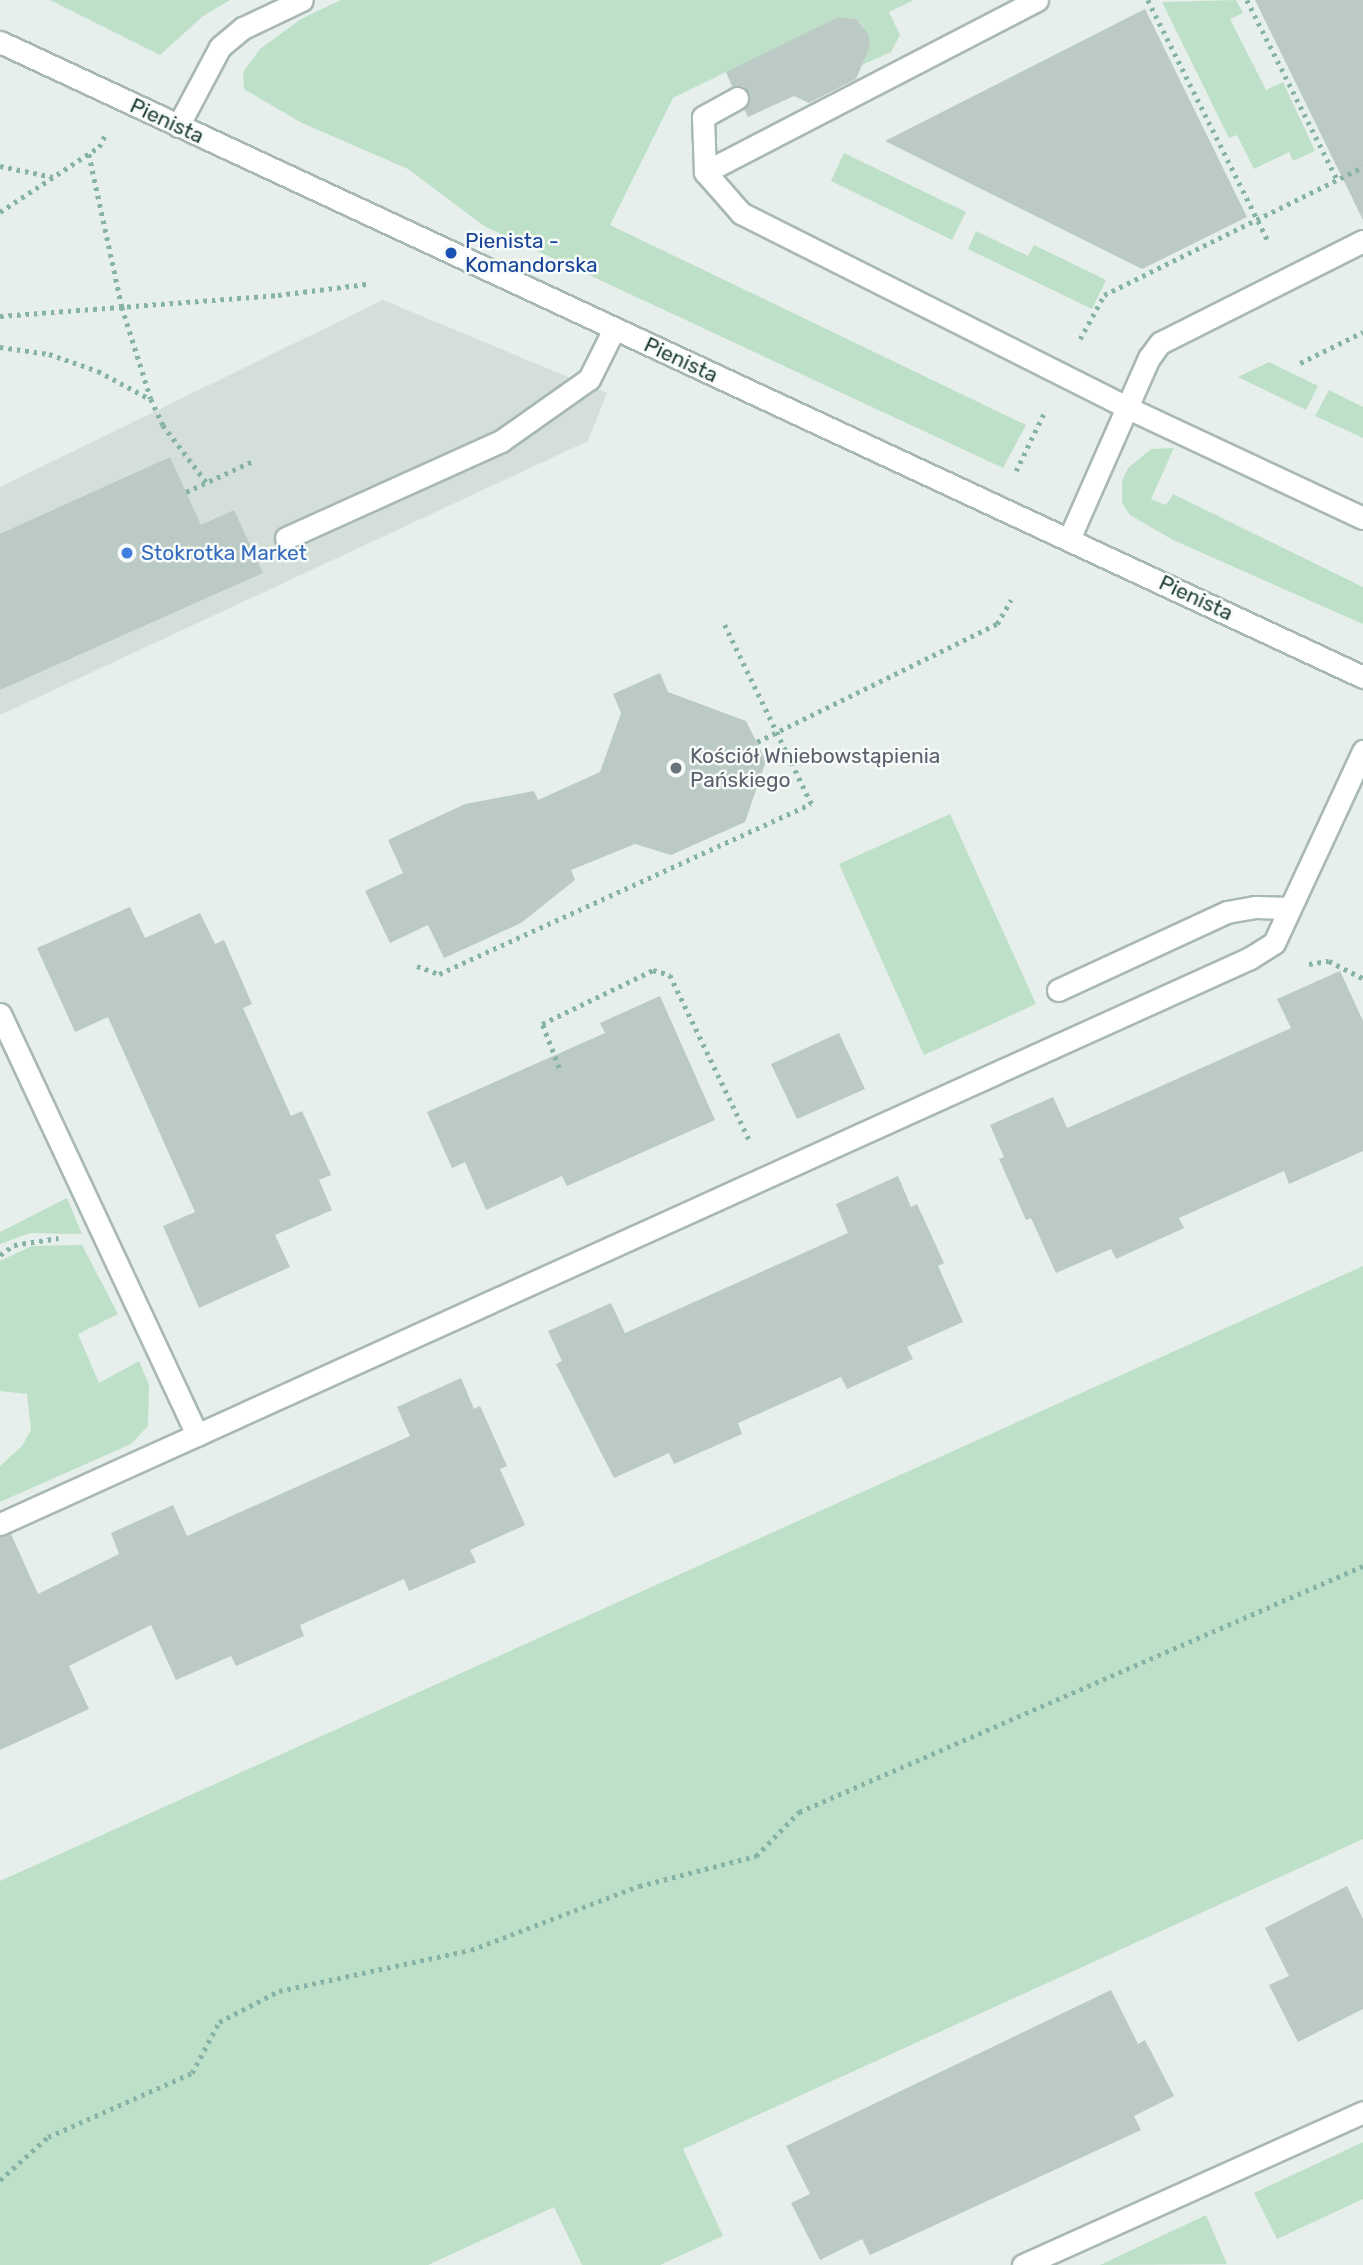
<!DOCTYPE html>
<html>
<head>
<meta charset="utf-8">
<style>
	body { margin:0 }
	#map { position:relative; width:1363px; height:2265px; overflow:hidden; background:#e6efeb; font-family:Rubik,sans-serif }
	div>[style] { position:absolute }
	.built>* { inset:0; background:#d4dfda }
	.green>* { inset:0; background:#bfe0c8 }
	.building>* { inset:0; background:#bbcac4 }
	.path>* { height:4.5px; margin-top:-2.25px; transform-origin:0; background:repeating-linear-gradient(90deg,#86b3a5 0 3.5px,transparent 0 8.5px) }
	.roads { filter:drop-shadow(2px 0 #a8b8b2) drop-shadow(-2px 0 #a8b8b2) drop-shadow(0 2px #a8b8b2) drop-shadow(0 -2px #a8b8b2) }
	.service>* { height:21px; margin:-10.5px; padding:0 10.5px; transform-origin:10.5px; border-radius:10.5px; background:#fff }
	.minor>* { height:21px; margin:-10.5px; padding:0 10.5px; transform-origin:10.5px; border-radius:10.5px; background:#fff }
	.tertiary>* { height:21px; margin:-10.5px; padding:0 10.5px; transform-origin:10.5px; border-radius:10.5px; background:#fff }
	.dots>* { width:19px; height:19px; translate:-50% -50%; box-sizing:border-box; border:4px solid #f7fbf9; border-radius:50% }
	span { translate:-50% -50%; white-space:nowrap; text-align:center; line-height:1.15; -webkit-text-stroke:5px #f7fbf9; paint-order:stroke }
	.street-label { font-size:21px; color:#24423a }
	.transit-label { font-size:21px; color:#164399 }
	.left { translate:0 -50%; text-align:left }
	.shop-label { font-size:21px; color:#366cbe }
	.worship-label { font-size:21px; color:#5b616d }
</style>
</head>
<body>
<div id="map">
	<div class="built">
		<div style="clip-path:polygon(383px 300px,607px 393px,588px 441px,0 715px,0 487px)"></div>
	</div>
	<div class="green">
		<div style="clip-path:polygon(50px 0,230px 0,203px 16px,160px 55px)"></div>
		<div style="clip-path:polygon(341px 0,914px 0,889px 12px,900px 35px,891px 52px,862px 65px,868px 33px,856px 19px,838px 17px,673px 98px,610px 225px,1026px 425px,1003px 468px,484px 226px,408px 169px,300px 122px,244px 89px,243px 72px,260px 49px,301px 19px)"></div>
		<div style="clip-path:polygon(1236px 0,1243px 13px,1230px 19px,1266px 90px,1283px 82px,1315px 151px,1293px 161px,1289px 152px,1254px 169px,1237px 135px,1229px 138px,1162px 2px)"></div>
		<div style="clip-path:polygon(844px 153px,966px 212px,952px 240px,831px 181px)"></div>
		<div style="clip-path:polygon(976px 231px,1028px 256px,1034px 245px,1106px 280px,1092px 309px,968px 249px)"></div>
		<div style="clip-path:polygon(1269px 362px,1318px 386px,1306px 410px,1238px 377px)"></div>
		<div style="clip-path:polygon(1329px 390px,1363px 407px,1363px 438px,1315px 416px)"></div>
		<div style="clip-path:polygon(1174px 448px,1151px 499px,1166px 505px,1173px 494px,1363px 587px,1363px 624px,1173px 540px,1130px 515px,1122px 503px,1122px 481px,1128px 468px,1151px 449px)"></div>
		<div style="clip-path:polygon(950px 814px,1036px 1004px,924px 1055px,839px 864px)"></div>
		<div style="clip-path:polygon(67px 1198px,82px 1234px,30px 1233px,0 1244px,0 1232px)"></div>
		<div style="clip-path:polygon(82px 1245px,118px 1314px,78px 1334px,99px 1383px,139px 1361px,149px 1385px,148px 1426px,131px 1444px,0 1502px,0 1466px,22px 1446px,31px 1430px,27px 1394px,0 1391px,0 1261px,32px 1246px)"></div>
		<div style="clip-path:polygon(1363px 1266px,1363px 1839px,683px 2149px,723px 2236px,660px 2265px,582px 2265px,554px 2207px,428px 2265px,0 2265px,0 1881px)"></div>
		<div style="clip-path:polygon(1363px 2142px,1363px 2199px,1277px 2239px,1254px 2193px)"></div>
		<div style="clip-path:polygon(1206px 2215px,1227px 2264px,1100px 2265px)"></div>
	</div>
	<div class="building">
		<div style="clip-path:polygon(1255px 0,1363px 0,1363px 220px)"></div>
		<div style="clip-path:polygon(1145px 9px,1247px 217px,1142px 269px,885px 141px)"></div>
		<div style="clip-path:polygon(838px 17px,856px 19px,868px 33px,870px 46px,856px 79px,809px 103px,794px 96px,748px 117px,744px 109px,749px 92px,743px 86px,732px 86px,726px 72px)"></div>
		<div style="clip-path:polygon(170px 457px,201px 525px,234px 510px,263px 573px,0 690px,0 534px)"></div>
		<div style="clip-path:polygon(660px 673px,668px 692px,746px 721px,766px 761px,745px 822px,671px 855px,635px 844px,571px 870px,575px 880px,521px 923px,444px 958px,428px 925px,390px 943px,365px 891px,403px 873px,388px 840px,465px 804px,534px 791px,538px 800px,600px 772px,621px 713px,613px 694px)"></div>
		<div style="clip-path:polygon(130px 907px,145px 938px,200px 913px,215px 944px,224px 940px,252px 1004px,243px 1008px,291px 1116px,302px 1111px,331px 1175px,319px 1180px,332px 1210px,275px 1235px,290px 1267px,199px 1308px,163px 1226px,195px 1212px,108px 1017px,75px 1032px,37px 948px)"></div>
		<div style="clip-path:polygon(1340px 971px,1363px 1021px,1363px 1151px,1289px 1184px,1284px 1171px,1179px 1218px,1184px 1228px,1116px 1259px,1111px 1249px,1056px 1273px,1031px 1218px,1026px 1220px,999px 1159px,1004px 1157px,990px 1125px,1053px 1097px,1067px 1128px,1291px 1028px,1277px 999px)"></div>
		<div style="clip-path:polygon(660px 996px,715px 1120px,567px 1186px,562px 1176px,486px 1210px,465px 1162px,452px 1168px,427px 1112px,605px 1033px,600px 1023px)"></div>
		<div style="clip-path:polygon(839px 1033px,865px 1089px,797px 1119px,771px 1064px)"></div>
		<div style="clip-path:polygon(898px 1176px,911px 1207px,917px 1204px,944px 1263px,938px 1266px,963px 1322px,907px 1347px,913px 1359px,847px 1389px,841px 1377px,738px 1423px,742px 1434px,674px 1464px,669px 1453px,614px 1478px,556px 1364px,562px 1361px,548px 1331px,611px 1303px,625px 1333px,848px 1233px,836px 1204px)"></div>
		<div style="clip-path:polygon(461px 1378px,474px 1409px,480px 1406px,507px 1466px,500px 1469px,525px 1525px,470px 1550px,476px 1562px,409px 1591px,404px 1579px,300px 1625px,304px 1636px,236px 1666px,231px 1656px,176px 1680px,151px 1625px,69px 1666px,89px 1709px,0 1750px,0 1537px,11px 1534px,38px 1594px,119px 1554px,111px 1533px,173px 1505px,187px 1536px,410px 1436px,397px 1407px)"></div>
		<div style="clip-path:polygon(1347px 1886px,1363px 1919px,1363px 2009px,1298px 2042px,1269px 1985px,1289px 1976px,1265px 1928px)"></div>
		<div style="clip-path:polygon(1111px 1990px,1138px 2044px,1145px 2040px,1174px 2096px,1134px 2116px,1141px 2130px,870px 2255px,862px 2239px,820px 2260px,791px 2203px,810px 2194px,786px 2146px)"></div>
	</div>
	<div class="path">
		<div style="left:1148px;top:0;width:271px;rotate:63.5deg"></div>
		<div style="left:1247px;top:0;width:200px;rotate:63.3deg"></div>
		<div style="left:89px;top:154px;width:157px;rotate:77.8deg"></div>
		<div style="left:122px;top:307px;width:96px;rotate:72.5deg"></div>
		<div style="left:151px;top:399px;width:29px;rotate:65deg"></div>
		<div style="left:163px;top:425px;width:73px;rotate:52.8deg"></div>
		<div style="left:0;top:166px;width:54px;rotate:11.7deg"></div>
		<div style="left:0;top:212px;width:118px;rotate:-33.3deg"></div>
		<div style="left:99px;top:147px;width:13px;rotate:-63deg"></div>
		<div style="left:0;top:316px;width:279px;rotate:-4.3deg"></div>
		<div style="left:278px;top:295px;width:89px;rotate:-7.1deg"></div>
		<div style="left:1080px;top:339px;width:50px;rotate:-61.4deg"></div>
		<div style="left:1104px;top:295px;width:289px;rotate:-26.3deg"></div>
		<div style="left:0;top:347px;width:49px;rotate:8.1deg"></div>
		<div style="left:49px;top:354px;width:52px;rotate:19.1deg"></div>
		<div style="left:98px;top:371px;width:59px;rotate:28.3deg"></div>
		<div style="left:1300px;top:363px;width:70px;rotate:-26.2deg"></div>
		<div style="left:1016px;top:471px;width:64px;rotate:-64.2deg"></div>
		<div style="left:186px;top:492px;width:72px;rotate:-24.8deg"></div>
		<div style="left:757px;top:742px;width:267px;rotate:-26.2deg"></div>
		<div style="left:997px;top:624px;width:28px;rotate:-60deg"></div>
		<div style="left:1309px;top:964px;width:20px;rotate:-9deg"></div>
		<div style="left:1329px;top:961px;width:38px;rotate:27deg"></div>
		<div style="left:417px;top:966px;width:23px;rotate:20deg"></div>
		<div style="left:439px;top:974px;width:409px;rotate:-24.6deg"></div>
		<div style="left:811px;top:804px;width:200px;rotate:-115.8deg"></div>
		<div style="left:559px;top:1068px;width:47px;rotate:-111.1deg"></div>
		<div style="left:542px;top:1024px;width:123px;rotate:-25.9deg"></div>
		<div style="left:653px;top:970px;width:18px;rotate:16deg"></div>
		<div style="left:670px;top:975px;width:182px;rotate:64.3deg"></div>
		<div style="left:0;top:1255px;width:17px;rotate:-36deg"></div>
		<div style="left:14px;top:1245px;width:45px;rotate:-9deg"></div>
		<div style="left:0;top:2180px;width:64px;rotate:-41.9deg"></div>
		<div style="left:48px;top:2137px;width:158px;rotate:-24deg"></div>
		<div style="left:192px;top:2073px;width:58px;rotate:-62.1deg"></div>
		<div style="left:219px;top:2022px;width:68px;rotate:-27.3deg"></div>
		<div style="left:279px;top:1991px;width:196px;rotate:-12.1deg"></div>
		<div style="left:471px;top:1950px;width:180px;rotate:-20.9deg"></div>
		<div style="left:639px;top:1886px;width:121px;rotate:-14.4deg"></div>
		<div style="left:756px;top:1856px;width:62px;rotate:-45.7deg"></div>
		<div style="left:799px;top:1812px;width:615px;rotate:-23.57deg"></div>
	</div>
	<div class="roads">
		<div class="service">
			<div style="left:286px;top:538px;width:236px;rotate:-24.3deg"></div>
			<div style="left:501px;top:441px;width:108px;rotate:-35.2deg"></div>
			<div style="left:589px;top:379px;width:56px;rotate:-63.4deg"></div>
			<div style="left:1058px;top:990px;width:186px;rotate:-24.8deg"></div>
			<div style="left:1227px;top:912px;width:29px;rotate:-10deg"></div>
			<div style="left:1256px;top:907px;width:31px;rotate:2deg"></div>
			<div style="left:0;top:1014px;width:465px;rotate:64.9deg"></div>
			<div style="left:0;top:1524px;width:1372px;rotate:-24.36deg"></div>
			<div style="left:1250px;top:958px;width:28px;rotate:-32deg"></div>
			<div style="left:1274px;top:943px;width:212px;rotate:-65.1deg"></div>
			<div style="left:1023px;top:2265px;width:373px;rotate:-24.2deg"></div>
		</div>
		<div class="minor">
			<div style="left:1037px;top:0;width:374px;rotate:152.6deg"></div>
			<div style="left:705px;top:172px;width:55px;rotate:48.7deg"></div>
			<div style="left:741px;top:213px;width:433px;rotate:26.7deg"></div>
			<div style="left:1128px;top:408px;width:259px;rotate:25.1deg"></div>
			<div style="left:178px;top:126px;width:89px;rotate:-62deg"></div>
			<div style="left:220px;top:47px;width:30px;rotate:-40deg"></div>
			<div style="left:243px;top:28px;width:65px;rotate:-25.4deg"></div>
			<div style="left:705px;top:172px;width:55px;rotate:-92.1deg"></div>
			<div style="left:703px;top:117px;width:39px;rotate:-29deg"></div>
			<div style="left:1069px;top:539px;width:198px;rotate:-66.2deg"></div>
			<div style="left:1149px;top:358px;width:19px;rotate:-54deg"></div>
			<div style="left:1160px;top:343px;width:227px;rotate:-26.7deg"></div>
		</div>
		<div class="tertiary">
			<div style="left:0;top:42px;width:1504px;rotate:24.98deg"></div>
		</div>
	</div>
	<div class="dots">
		<div style="left:451px;top:253px;background:#1a4fb4"></div>
		<div style="left:127px;top:553px;background:#3f7fe0"></div>
		<div style="left:676px;top:768px;background:#6b7280"></div>
	</div>
	<div class="street-label">
		<span style="left:167px;top:121px;rotate:25deg">Pienista</span>
		<span style="left:681px;top:360px;rotate:25deg">Pienista</span>
		<span style="left:1196px;top:598px;rotate:25deg">Pienista</span>
	</div>
	<div class="transit-label">
		<span class="left" style="left:465px;top:253px">Pienista -<br>Komandorska</span>
	</div>
	<div class="shop-label">
		<span class="left" style="left:141px;top:553px">Stokrotka Market</span>
	</div>
	<div class="worship-label">
		<span class="left" style="left:690px;top:768px">Kościół Wniebowstąpienia<br>Pańskiego</span>
	</div>
</div>
</body>
</html>
